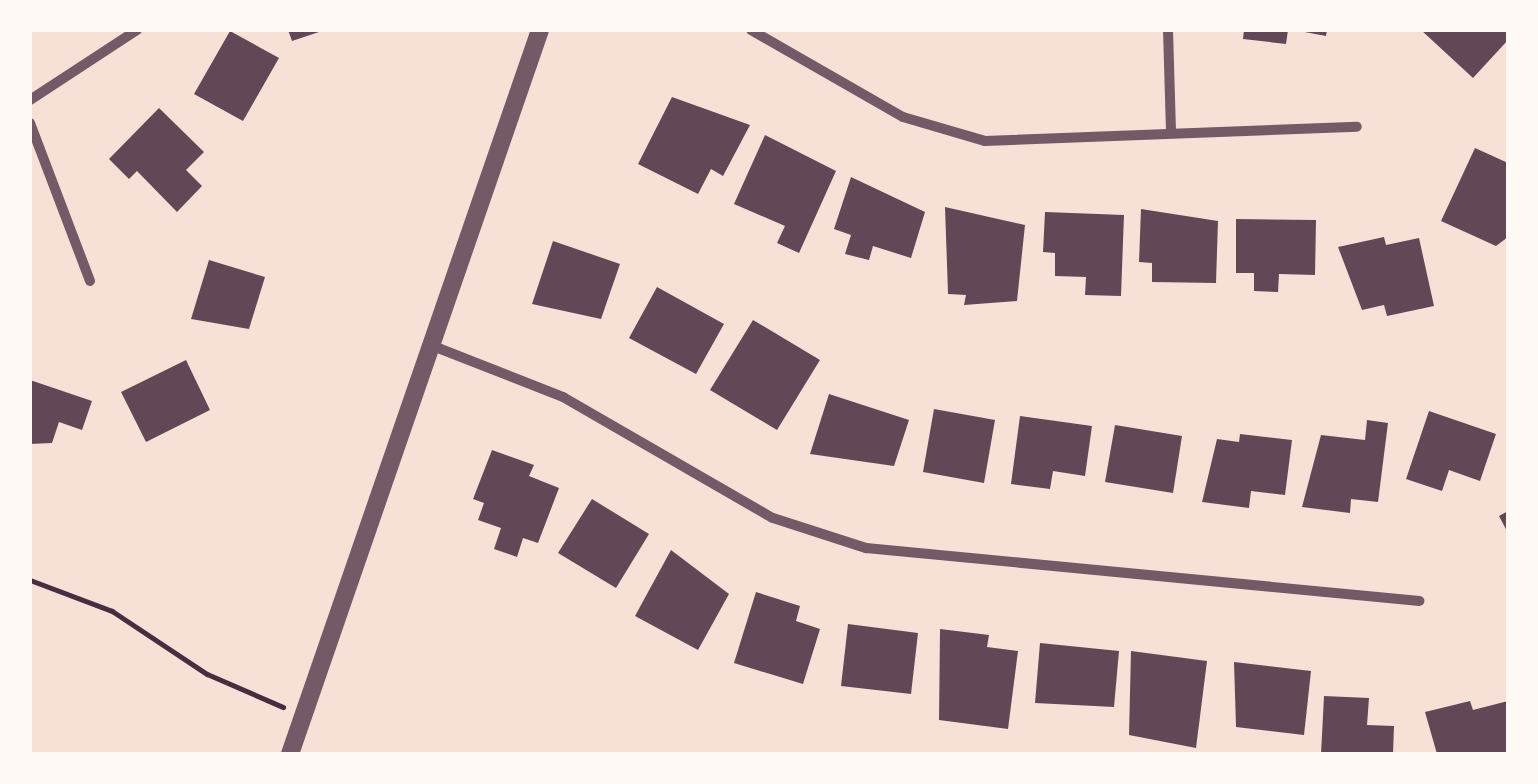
<!DOCTYPE html>
<html>
<head>
<meta charset="utf-8">
<style>
	body { margin:0 }
	#map { position:relative; width:1538px; height:784px; overflow:hidden; background:#f7e1d7; font-family:"Work Sans",sans-serif }
	div>[style] { position:absolute }
	.building>* { inset:0; background:#644757 }
	.path>* { height:5px; margin:-2.5px; padding:0 2.5px; transform-origin:2.5px; border-radius:2.5px; background:#4a2c40 }
	.minor>* { height:10px; margin:-5px; padding:0 5px; transform-origin:5px; border-radius:5px; background:#755966 }
	.tertiary>* { height:18px; margin:-9px; padding:0 9px; transform-origin:9px; border-radius:9px; background:#755966 }
	span { translate:-50% -50%; white-space:nowrap; text-align:center; line-height:1.15; -webkit-text-stroke:9px #fffaf5; paint-order:stroke }
	.frame { position:absolute; inset:0; border:32px solid #fffaf5; pointer-events:none }
</style>
</head>
<body>
<div id="map">
	<div class="building">
		<div style="clip-path:polygon(288px 30px,322px 30px,322px 31px,292px 41px)"></div>
		<div style="clip-path:polygon(1244px 30px,1288px 30px,1286px 44px,1243px 39px)"></div>
		<div style="clip-path:polygon(1294px 30px,1327px 30px,1326px 36px)"></div>
		<div style="clip-path:polygon(1421px 30px,1508px 30px,1508px 40px,1473px 78px)"></div>
		<div style="clip-path:polygon(230px 31px,279px 58px,243px 121px,194px 94px)"></div>
		<div style="clip-path:polygon(672px 97px,750px 125px,723px 176px,711px 169px,698px 194px,638px 164px)"></div>
		<div style="clip-path:polygon(159px 108px,204px 152px,186px 170px,202px 186px,177px 212px,137px 171px,129px 179px,109px 159px)"></div>
		<div style="clip-path:polygon(765px 135px,836px 171px,799px 253px,777px 243px,785px 226px,734px 204px)"></div>
		<div style="clip-path:polygon(1475px 148px,1508px 163px,1508px 237px,1496px 246px,1441px 221px)"></div>
		<div style="clip-path:polygon(851px 177px,925px 212px,911px 258px,873px 246px,869px 260px,845px 254px,851px 235px,834px 229px)"></div>
		<div style="clip-path:polygon(945px 207px,1025px 225px,1017px 301px,964px 305px,966px 295px,948px 294px)"></div>
		<div style="clip-path:polygon(1141px 209px,1218px 221px,1216px 283px,1152px 282px,1152px 263px,1139px 262px)"></div>
		<div style="clip-path:polygon(1045px 212px,1124px 215px,1121px 296px,1085px 295px,1086px 277px,1055px 276px,1055px 253px,1043px 252px)"></div>
		<div style="clip-path:polygon(1236px 219px,1316px 220px,1315px 275px,1279px 274px,1278px 292px,1254px 291px,1254px 273px,1236px 273px)"></div>
		<div style="clip-path:polygon(1384px 237px,1386px 245px,1419px 238px,1434px 306px,1387px 316px,1384px 305px,1362px 310px,1338px 247px)"></div>
		<div style="clip-path:polygon(553px 241px,620px 264px,601px 319px,532px 304px)"></div>
		<div style="clip-path:polygon(209px 260px,265px 277px,249px 329px,191px 319px)"></div>
		<div style="clip-path:polygon(657px 287px,724px 324px,696px 374px,629px 338px)"></div>
		<div style="clip-path:polygon(753px 320px,820px 360px,777px 430px,710px 390px)"></div>
		<div style="clip-path:polygon(186px 360px,210px 410px,146px 442px,121px 392px)"></div>
		<div style="clip-path:polygon(30px 380px,92px 401px,82px 430px,59px 422px,52px 443px,30px 444px)"></div>
		<div style="clip-path:polygon(829px 394px,909px 420px,894px 466px,810px 454px)"></div>
		<div style="clip-path:polygon(934px 409px,995px 420px,984px 483px,923px 472px)"></div>
		<div style="clip-path:polygon(1429px 411px,1496px 434px,1480px 481px,1449px 470px,1442px 491px,1406px 479px)"></div>
		<div style="clip-path:polygon(1020px 416px,1092px 426px,1085px 476px,1053px 471px,1050px 489px,1011px 484px)"></div>
		<div style="clip-path:polygon(1367px 420px,1388px 423px,1378px 502px,1351px 499px,1350px 513px,1302px 507px,1321px 435px,1365px 440px)"></div>
		<div style="clip-path:polygon(1115px 425px,1182px 436px,1173px 493px,1105px 482px)"></div>
		<div style="clip-path:polygon(1240px 434px,1292px 440px,1285px 495px,1251px 491px,1249px 508px,1202px 502px,1217px 439px,1239px 442px)"></div>
		<div style="clip-path:polygon(492px 450px,534px 465px,529px 476px,559px 488px,538px 543px,523px 538px,517px 557px,494px 549px,501px 528px,478px 520px,484px 503px,473px 499px)"></div>
		<div style="clip-path:polygon(592px 499px,649px 534px,616px 588px,558px 553px)"></div>
		<div style="clip-path:polygon(1508px 511px,1508px 533px,1499px 516px)"></div>
		<div style="clip-path:polygon(671px 550px,729px 594px,698px 650px,635px 616px)"></div>
		<div style="clip-path:polygon(756px 592px,800px 606px,796px 621px,820px 629px,803px 684px,734px 663px)"></div>
		<div style="clip-path:polygon(848px 624px,918px 633px,911px 694px,841px 686px)"></div>
		<div style="clip-path:polygon(940px 629px,989px 635px,987px 647px,1018px 651px,1008px 729px,939px 720px)"></div>
		<div style="clip-path:polygon(1040px 643px,1119px 651px,1114px 707px,1035px 703px)"></div>
		<div style="clip-path:polygon(1131px 651px,1207px 661px,1196px 748px,1129px 735px)"></div>
		<div style="clip-path:polygon(1234px 662px,1311px 671px,1304px 735px,1236px 727px)"></div>
		<div style="clip-path:polygon(1324px 696px,1369px 698px,1367px 725px,1394px 726px,1393px 754px,1321px 754px)"></div>
		<div style="clip-path:polygon(1470px 701px,1473px 710px,1508px 701px,1508px 754px,1437px 754px,1425px 712px)"></div>
	</div>
	<div class="path">
		<div style="left:30px;top:580px;width:88px;rotate:20.7deg"></div>
		<div style="left:112px;top:611px;width:114px;rotate:33.6deg"></div>
		<div style="left:207px;top:674px;width:83px;rotate:23.5deg"></div>
	</div>
	<div class="minor">
		<div style="left:751px;top:30px;width:175px;rotate:29.8deg"></div>
		<div style="left:903px;top:117px;width:85px;rotate:16.3deg"></div>
		<div style="left:985px;top:141px;width:372px;rotate:-2.2deg"></div>
		<div style="left:1168px;top:30px;width:101px;rotate:88.3deg"></div>
		<div style="left:30px;top:100px;width:128px;rotate:-33.2deg"></div>
		<div style="left:30px;top:123px;width:169px;rotate:69.2deg"></div>
		<div style="left:433px;top:346px;width:140px;rotate:21.4deg"></div>
		<div style="left:563px;top:397px;width:242px;rotate:30deg"></div>
		<div style="left:773px;top:518px;width:98px;rotate:17.9deg"></div>
		<div style="left:866px;top:548px;width:556px;rotate:5.47deg"></div>
	</div>
	<div class="tertiary">
		<div style="left:290px;top:754px;width:766px;rotate:-70.95deg"></div>
	</div>
	<div class="frame"></div>
</div>
</body>
</html>
